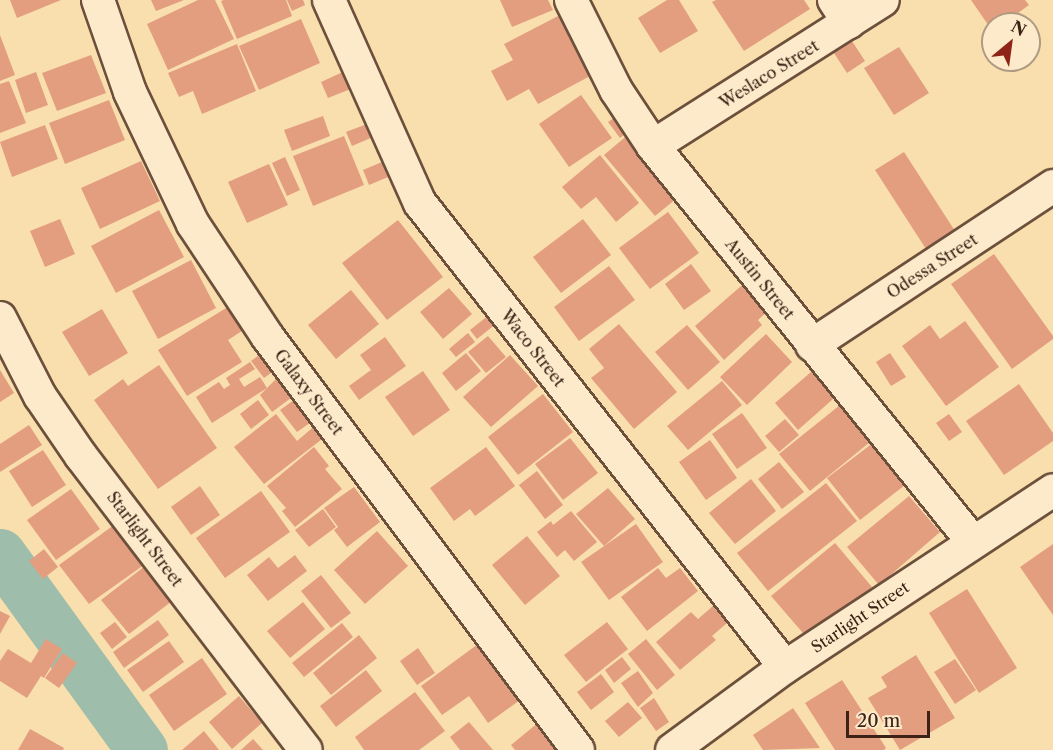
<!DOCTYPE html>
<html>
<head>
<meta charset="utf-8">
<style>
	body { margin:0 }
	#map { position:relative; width:1053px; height:750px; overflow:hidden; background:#fadfae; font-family:"Libre Caslon Text",serif }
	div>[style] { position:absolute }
	.river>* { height:51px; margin:-25.5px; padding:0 25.5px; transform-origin:25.5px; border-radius:25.5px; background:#9ebdaa }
	.building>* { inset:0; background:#e39d7f }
	.roads { filter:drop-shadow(2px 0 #6c503c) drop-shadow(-2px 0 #6c503c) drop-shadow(0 2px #6c503c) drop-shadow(0 -2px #6c503c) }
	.minor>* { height:32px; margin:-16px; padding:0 16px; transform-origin:16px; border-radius:16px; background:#fceaca }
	span { translate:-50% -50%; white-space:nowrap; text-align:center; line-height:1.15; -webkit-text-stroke:4.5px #fceaca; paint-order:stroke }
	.street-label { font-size:16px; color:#3c2116 }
	.north { position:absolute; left:981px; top:12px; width:60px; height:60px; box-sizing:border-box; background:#fceaca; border:2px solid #af9a82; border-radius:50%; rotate:29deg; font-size:16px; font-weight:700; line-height:24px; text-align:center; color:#3c2116 }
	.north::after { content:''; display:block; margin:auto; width:21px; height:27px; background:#8f2418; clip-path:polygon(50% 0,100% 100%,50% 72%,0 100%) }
	.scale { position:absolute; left:846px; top:711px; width:84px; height:27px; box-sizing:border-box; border:3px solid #3c2116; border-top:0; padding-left:8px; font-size:18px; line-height:21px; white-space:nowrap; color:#3c2116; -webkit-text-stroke:4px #fceaca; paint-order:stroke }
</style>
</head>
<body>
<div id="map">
	<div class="river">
		<div style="left:0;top:554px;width:242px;rotate:54.1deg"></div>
	</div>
	<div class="building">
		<div style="clip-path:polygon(10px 0,61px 0,17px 18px)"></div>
		<div style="clip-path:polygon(151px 0,184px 0,156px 11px)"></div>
		<div style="clip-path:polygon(198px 0,215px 0,234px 39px,168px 70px,147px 24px)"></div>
		<div style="clip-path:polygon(224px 0,286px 0,292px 16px,237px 39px,221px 1px)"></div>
		<div style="clip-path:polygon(287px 0,303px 0,305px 5px,292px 11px)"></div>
		<div style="clip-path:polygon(500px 0,548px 0,553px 10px,512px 27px)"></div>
		<div style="clip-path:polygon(667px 0,679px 0,698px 31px,660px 53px,638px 18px)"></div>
		<div style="clip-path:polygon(716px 0,804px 0,810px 9px,744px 51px,712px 2px)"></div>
		<div style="clip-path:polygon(971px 0,1025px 0,1029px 5px,1003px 24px,993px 24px,993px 32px)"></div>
		<div style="clip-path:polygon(560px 15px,592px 75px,538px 104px,529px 89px,507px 101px,491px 71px,513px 60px,504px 44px)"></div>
		<div style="clip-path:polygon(301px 19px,320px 63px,259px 90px,239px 46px)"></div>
		<div style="clip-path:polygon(0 35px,15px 75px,0 81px)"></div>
		<div style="clip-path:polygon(850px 38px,865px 61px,847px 73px,832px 50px)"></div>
		<div style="clip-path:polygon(237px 44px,256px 91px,202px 114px,193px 91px,179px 97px,168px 73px)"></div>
		<div style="clip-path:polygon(899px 47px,929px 93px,894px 115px,864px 68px)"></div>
		<div style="clip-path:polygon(91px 55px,106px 93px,57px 111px,42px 73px)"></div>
		<div style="clip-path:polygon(345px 71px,353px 88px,328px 98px,321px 82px)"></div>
		<div style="clip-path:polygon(36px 72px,48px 105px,26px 113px,15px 80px)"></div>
		<div style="clip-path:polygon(9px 81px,26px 123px,0 133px,0 84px)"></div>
		<div style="clip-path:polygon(581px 95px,612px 138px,569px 167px,539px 124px)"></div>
		<div style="clip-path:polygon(109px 100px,125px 140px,65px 164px,49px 123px)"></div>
		<div style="clip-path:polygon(621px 113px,633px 128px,620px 138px,608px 122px)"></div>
		<div style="clip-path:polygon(323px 116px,330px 136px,292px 151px,284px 130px)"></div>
		<div style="clip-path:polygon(367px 124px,373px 137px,352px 146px,346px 132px)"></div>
		<div style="clip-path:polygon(45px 125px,58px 159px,12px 177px,0 142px)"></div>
		<div style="clip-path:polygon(630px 133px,682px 194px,655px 216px,604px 155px)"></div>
		<div style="clip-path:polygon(344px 136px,364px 185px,313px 206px,293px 156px)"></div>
		<div style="clip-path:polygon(904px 152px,955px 231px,926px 249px,875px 170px)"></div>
		<div style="clip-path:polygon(600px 155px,639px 203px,616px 222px,596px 197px,581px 209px,562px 187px)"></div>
		<div style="clip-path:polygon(285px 157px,300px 190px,287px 196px,272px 163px)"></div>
		<div style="clip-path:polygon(141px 161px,160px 201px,100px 229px,81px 188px)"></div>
		<div style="clip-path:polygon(382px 162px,388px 177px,369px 185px,363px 170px)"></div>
		<div style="clip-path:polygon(269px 164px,288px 205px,247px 223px,228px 182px)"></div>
		<div style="clip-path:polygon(159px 210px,184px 257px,116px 293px,91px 246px)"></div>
		<div style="clip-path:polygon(668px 212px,699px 253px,650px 289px,619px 248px)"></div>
		<div style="clip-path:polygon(60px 219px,75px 254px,45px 267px,30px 231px)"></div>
		<div style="clip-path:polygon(583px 219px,611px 255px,561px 293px,533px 257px)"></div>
		<div style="clip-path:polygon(398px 220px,443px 277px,387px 320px,342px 263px)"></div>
		<div style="clip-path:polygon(994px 254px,1053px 336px,1053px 339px,1012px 369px,951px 284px)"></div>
		<div style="clip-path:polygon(191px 260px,216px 308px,158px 339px,132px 291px)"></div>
		<div style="clip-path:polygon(691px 264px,711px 291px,684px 310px,665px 284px)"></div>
		<div style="clip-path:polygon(609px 266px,635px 300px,579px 341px,554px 307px)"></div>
		<div style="clip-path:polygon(748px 280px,772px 307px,758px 320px,762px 325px,724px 360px,695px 326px)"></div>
		<div style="clip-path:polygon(449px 288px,472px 314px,443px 339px,420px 312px)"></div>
		<div style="clip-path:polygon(351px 290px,379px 324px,336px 359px,308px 325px)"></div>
		<div style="clip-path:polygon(231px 305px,245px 329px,228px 340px,242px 362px,187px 396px,158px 350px)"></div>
		<div style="clip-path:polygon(102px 309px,128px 353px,89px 376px,62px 332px)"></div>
		<div style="clip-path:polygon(489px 315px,497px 323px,477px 339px,470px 330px)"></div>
		<div style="clip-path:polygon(965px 321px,999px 367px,946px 406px,902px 346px,930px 325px,940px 339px)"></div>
		<div style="clip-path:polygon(619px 324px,677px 392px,634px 429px,591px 378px,604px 368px,589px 349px)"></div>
		<div style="clip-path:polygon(687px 325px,720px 362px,688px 390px,655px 352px)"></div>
		<div style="clip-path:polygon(468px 333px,475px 342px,456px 357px,449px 349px)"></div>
		<div style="clip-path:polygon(766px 334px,792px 362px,747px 405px,720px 377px)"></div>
		<div style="clip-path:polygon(488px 336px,506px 357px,486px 373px,468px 352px)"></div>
		<div style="clip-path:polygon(385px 337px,406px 366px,359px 400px,349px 386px,371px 370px,360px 355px)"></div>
		<div style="clip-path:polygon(262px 353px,275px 370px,264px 378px,251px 361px)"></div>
		<div style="clip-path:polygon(466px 353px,481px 371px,456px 391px,442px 373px)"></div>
		<div style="clip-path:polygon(890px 353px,906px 377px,891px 386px,876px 362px)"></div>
		<div style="clip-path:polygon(510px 355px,538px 386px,491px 427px,463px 397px)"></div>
		<div style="clip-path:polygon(250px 362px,255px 369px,239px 379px,244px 387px,260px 377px,267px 388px,212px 423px,196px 397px,219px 382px,224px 389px,230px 385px,226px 378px)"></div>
		<div style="clip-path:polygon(159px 365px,217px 448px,158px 489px,94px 400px,123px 379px,128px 386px)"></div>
		<div style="clip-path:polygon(818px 366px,841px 392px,798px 430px,775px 403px)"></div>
		<div style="clip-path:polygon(0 370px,14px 393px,0 402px)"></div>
		<div style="clip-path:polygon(423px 371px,450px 410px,413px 436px,385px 397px)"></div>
		<div style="clip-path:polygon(280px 375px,295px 395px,272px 412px,260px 395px)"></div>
		<div style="clip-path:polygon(722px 381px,742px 405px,688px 450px,667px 426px)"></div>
		<div style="clip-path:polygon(1019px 384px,1053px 433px,1053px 441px,1004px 475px,966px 421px)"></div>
		<div style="clip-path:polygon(543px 394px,573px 432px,518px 475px,488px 437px)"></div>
		<div style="clip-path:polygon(297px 398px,314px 420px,297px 432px,280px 410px)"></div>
		<div style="clip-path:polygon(258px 400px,269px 415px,251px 429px,240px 414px)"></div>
		<div style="clip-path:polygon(840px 405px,870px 442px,810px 491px,779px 454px)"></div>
		<div style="clip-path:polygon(742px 413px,767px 448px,737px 469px,712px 434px)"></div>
		<div style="clip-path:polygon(276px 414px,297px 441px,317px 424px,326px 436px,264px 484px,234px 447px)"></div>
		<div style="clip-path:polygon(949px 414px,962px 432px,949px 441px,936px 423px)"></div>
		<div style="clip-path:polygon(785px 419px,799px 435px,779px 452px,765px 436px)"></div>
		<div style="clip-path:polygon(29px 425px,42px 445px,0 472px,0 444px)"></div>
		<div style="clip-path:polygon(882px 436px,914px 478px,860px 520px,827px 478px)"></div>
		<div style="clip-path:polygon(570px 438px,598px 473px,563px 500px,535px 464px)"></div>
		<div style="clip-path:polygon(710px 440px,737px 478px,706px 500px,679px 462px)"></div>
		<div style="clip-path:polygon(314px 447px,329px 466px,325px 469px,342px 489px,295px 527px,282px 511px,286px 508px,267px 486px)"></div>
		<div style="clip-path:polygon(486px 447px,515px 486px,475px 516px,470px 509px,454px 521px,430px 488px)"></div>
		<div style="clip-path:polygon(43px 450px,66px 485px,32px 507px,9px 471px)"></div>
		<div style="clip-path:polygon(779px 462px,804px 492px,782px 509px,758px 479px)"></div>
		<div style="clip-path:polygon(537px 471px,563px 505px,545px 519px,519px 485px)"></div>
		<div style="clip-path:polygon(751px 479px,776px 511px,735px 544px,709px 513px)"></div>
		<div style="clip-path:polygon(826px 483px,857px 521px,768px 591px,737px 553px)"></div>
		<div style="clip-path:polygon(200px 486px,220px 515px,191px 535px,171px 507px)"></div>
		<div style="clip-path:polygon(354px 487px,380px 522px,347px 547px,334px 530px,338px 527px,324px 508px)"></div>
		<div style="clip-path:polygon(608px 488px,635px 519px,604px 546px,576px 514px)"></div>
		<div style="clip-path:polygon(71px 489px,100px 529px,56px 560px,27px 520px)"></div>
		<div style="clip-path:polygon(261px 491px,290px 532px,225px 578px,196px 538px)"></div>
		<div style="clip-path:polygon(909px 496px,940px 532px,879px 585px,847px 547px)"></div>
		<div style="clip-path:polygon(323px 509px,336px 527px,309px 547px,295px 530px)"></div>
		<div style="clip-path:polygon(571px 511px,597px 542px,574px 561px,565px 550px,557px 557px,537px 532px,551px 521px,553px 525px)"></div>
		<div style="clip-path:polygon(118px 522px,148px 562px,89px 604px,59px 565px)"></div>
		<div style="clip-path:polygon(636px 524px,663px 562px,609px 600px,581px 562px)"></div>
		<div style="clip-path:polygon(377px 531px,408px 566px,365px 604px,334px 570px)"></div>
		<div style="clip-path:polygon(527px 536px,560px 576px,525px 605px,492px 565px)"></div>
		<div style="clip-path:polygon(835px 543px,872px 587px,809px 640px,771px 596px)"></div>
		<div style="clip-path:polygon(1053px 544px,1053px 615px,1020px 567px)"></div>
		<div style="clip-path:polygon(44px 549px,58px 567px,43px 579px,29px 561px)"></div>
		<div style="clip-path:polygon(295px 555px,307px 571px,268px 601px,247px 575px,269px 557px,278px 568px)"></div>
		<div style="clip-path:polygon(149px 563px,176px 598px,129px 634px,101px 600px)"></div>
		<div style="clip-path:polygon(658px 568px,666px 578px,680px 568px,698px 591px,647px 631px,621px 597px)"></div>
		<div style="clip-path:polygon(321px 575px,351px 613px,331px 628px,301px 591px)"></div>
		<div style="clip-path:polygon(967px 589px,1017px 668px,979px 693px,929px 613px)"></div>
		<div style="clip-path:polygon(303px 602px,325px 629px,290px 658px,267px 631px)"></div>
		<div style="clip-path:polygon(713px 606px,727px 623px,712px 636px,716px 640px,680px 670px,656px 642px,691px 612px,698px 619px)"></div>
		<div style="clip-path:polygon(0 611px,10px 616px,0 634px)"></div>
		<div style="clip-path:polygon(158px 620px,169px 635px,124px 668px,113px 652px)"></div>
		<div style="clip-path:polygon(115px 622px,127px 637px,112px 649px,100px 633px)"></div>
		<div style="clip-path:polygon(607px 622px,628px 649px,586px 682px,564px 655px)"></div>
		<div style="clip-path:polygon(342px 623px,353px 637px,304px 677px,292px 663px)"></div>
		<div style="clip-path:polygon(359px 635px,377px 658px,331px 695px,313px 673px)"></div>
		<div style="clip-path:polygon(46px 639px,62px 649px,44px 678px,41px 676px,27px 698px,0 681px,0 661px,8px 649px,31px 663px)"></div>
		<div style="clip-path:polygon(646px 639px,675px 675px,657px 690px,628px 654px)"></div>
		<div style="clip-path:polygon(169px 641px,184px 662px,143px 692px,127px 670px)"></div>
		<div style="clip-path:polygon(478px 644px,520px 700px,488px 723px,469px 696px,442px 715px,421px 686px)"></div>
		<div style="clip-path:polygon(418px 648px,435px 673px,417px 685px,400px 661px)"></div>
		<div style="clip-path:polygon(63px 653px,77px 663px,59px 688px,45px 678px)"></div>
		<div style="clip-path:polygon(916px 655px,955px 718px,900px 750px,868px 698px,887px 687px,881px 677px)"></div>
		<div style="clip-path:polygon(622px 657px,631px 669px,614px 683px,605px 670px)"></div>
		<div style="clip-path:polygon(202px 658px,227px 694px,174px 731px,149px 695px)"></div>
		<div style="clip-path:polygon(955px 659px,976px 690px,955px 704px,934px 672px)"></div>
		<div style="clip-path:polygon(366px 670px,382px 691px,336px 727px,320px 706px)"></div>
		<div style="clip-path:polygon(638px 671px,653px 693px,638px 707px,621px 683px)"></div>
		<div style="clip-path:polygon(601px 674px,614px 692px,591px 710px,577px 692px)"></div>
		<div style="clip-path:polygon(842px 680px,886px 748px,884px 750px,835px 750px,805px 703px)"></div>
		<div style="clip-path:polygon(415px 692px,445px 731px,419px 750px,364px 750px,355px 737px)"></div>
		<div style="clip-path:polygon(239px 696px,262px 723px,232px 749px,209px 722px)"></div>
		<div style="clip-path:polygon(654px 698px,669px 722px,656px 731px,640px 708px)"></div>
		<div style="clip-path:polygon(628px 702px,642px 718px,619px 737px,605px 721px)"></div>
		<div style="clip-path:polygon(793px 708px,820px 748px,763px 750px,753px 735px)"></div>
		<div style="clip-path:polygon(469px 722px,493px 750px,460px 750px,450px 737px)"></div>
		<div style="clip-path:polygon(539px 722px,563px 750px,515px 750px,511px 745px)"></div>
		<div style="clip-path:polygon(30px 729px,64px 748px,63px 750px,18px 750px)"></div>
		<div style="clip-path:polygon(204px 731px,219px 750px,182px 750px)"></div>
		<div style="clip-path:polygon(253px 739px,263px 750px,241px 750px)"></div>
	</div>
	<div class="roads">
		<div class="minor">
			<div style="left:98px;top:0;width:97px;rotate:70.8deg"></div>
			<div style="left:130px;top:92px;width:146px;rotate:64.5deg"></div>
			<div style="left:193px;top:224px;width:134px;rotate:56.5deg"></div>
			<div style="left:267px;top:336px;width:518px;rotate:53.09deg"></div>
			<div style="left:329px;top:0;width:222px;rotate:65.9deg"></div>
			<div style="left:420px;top:203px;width:590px;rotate:51.81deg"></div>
			<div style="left:571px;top:0;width:101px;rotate:63.4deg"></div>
			<div style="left:616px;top:90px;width:67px;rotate:56.5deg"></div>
			<div style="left:653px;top:146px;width:509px;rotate:51.06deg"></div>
			<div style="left:834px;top:0;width:27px;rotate:57deg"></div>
			<div style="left:653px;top:146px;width:272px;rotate:-32.4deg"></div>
			<div style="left:0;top:318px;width:88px;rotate:62.9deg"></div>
			<div style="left:40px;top:396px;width:73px;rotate:55.7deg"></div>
			<div style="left:81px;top:456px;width:370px;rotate:52.6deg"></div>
			<div style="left:812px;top:345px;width:289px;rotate:-33.4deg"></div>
			<div style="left:672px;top:750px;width:140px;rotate:-36.3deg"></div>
			<div style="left:785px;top:667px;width:321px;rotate:-33.4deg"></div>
		</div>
	</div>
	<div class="street-label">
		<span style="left:769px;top:74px;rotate:-32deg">Weslaco Street</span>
		<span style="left:932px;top:266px;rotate:-33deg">Odessa Street</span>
		<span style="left:760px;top:279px;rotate:51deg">Austin Street</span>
		<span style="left:533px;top:348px;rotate:52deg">Waco Street</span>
		<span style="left:309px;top:392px;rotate:53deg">Galaxy Street</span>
		<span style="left:145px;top:539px;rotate:53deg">Starlight Street</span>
		<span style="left:860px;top:617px;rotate:-34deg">Starlight Street</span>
	</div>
	<div class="north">N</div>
	<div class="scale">20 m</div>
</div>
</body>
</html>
